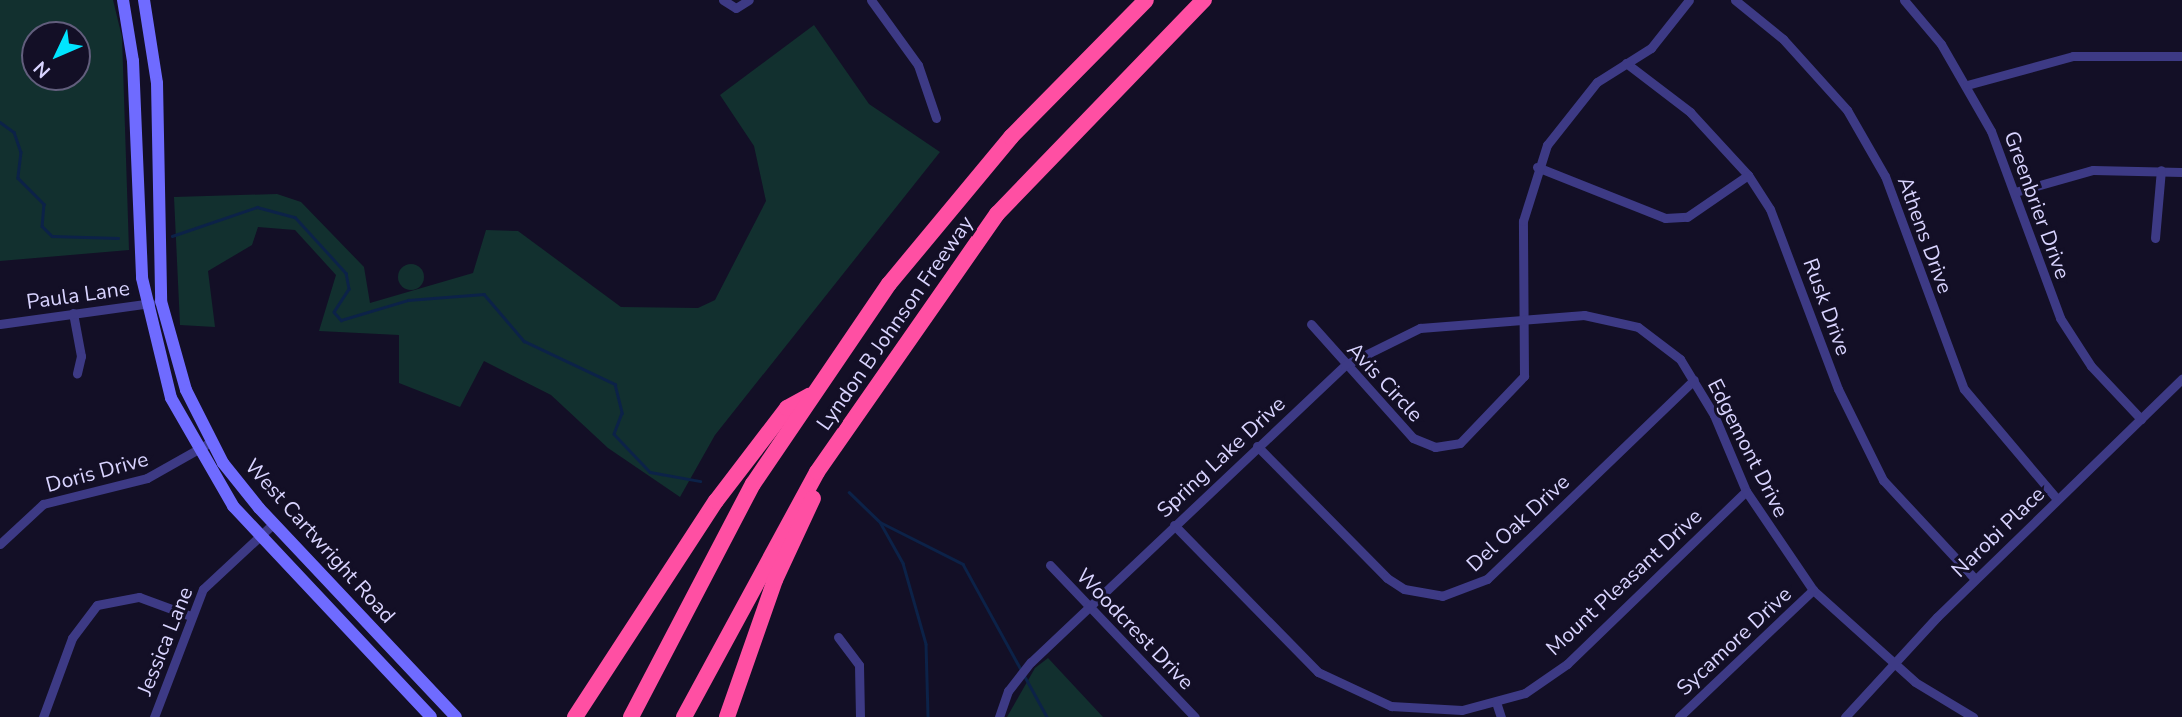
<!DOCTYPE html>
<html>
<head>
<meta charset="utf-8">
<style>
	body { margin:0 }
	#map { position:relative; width:2182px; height:717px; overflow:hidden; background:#130f26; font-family:"Nunito Sans",sans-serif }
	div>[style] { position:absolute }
	.green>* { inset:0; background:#12302f }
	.round { border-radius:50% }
	.stream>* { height:2.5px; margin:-1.25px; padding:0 1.25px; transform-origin:1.25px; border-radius:1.25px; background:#0c2248 }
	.minor>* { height:9px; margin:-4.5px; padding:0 4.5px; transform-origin:4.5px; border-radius:4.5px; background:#3d3a85 }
	.secondary>* { height:12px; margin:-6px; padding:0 6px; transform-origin:6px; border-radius:6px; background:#6f6bff }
	.motorway>* { height:16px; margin:-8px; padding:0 8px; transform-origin:8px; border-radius:8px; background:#ff4fa3 }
	span { translate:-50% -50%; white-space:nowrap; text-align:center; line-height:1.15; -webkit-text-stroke:6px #130f26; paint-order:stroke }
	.street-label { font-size:21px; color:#d9d4ff }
	.north { position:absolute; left:21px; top:21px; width:70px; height:70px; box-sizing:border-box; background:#130f26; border:2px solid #625e7d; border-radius:50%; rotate:226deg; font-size:19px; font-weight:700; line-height:28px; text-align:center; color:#d9d4ff }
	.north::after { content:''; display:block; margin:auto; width:24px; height:32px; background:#00e5ff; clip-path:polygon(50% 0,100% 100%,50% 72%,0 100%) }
</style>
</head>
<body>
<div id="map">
	<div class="green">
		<div style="clip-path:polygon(evenodd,0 0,113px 0,122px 37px,129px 250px,0 261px,0 0,35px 35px,77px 35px,77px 77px,35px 77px,35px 35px)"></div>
		<div style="clip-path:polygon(814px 25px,869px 104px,940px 152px,715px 435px,680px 497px,608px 448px,551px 395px,484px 361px,460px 407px,399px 383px,399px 335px,319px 331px,336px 275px,295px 230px,258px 227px,252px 245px,208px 271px,215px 327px,180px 325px,174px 197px,277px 194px,301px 202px,364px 267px,370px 303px,473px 273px,486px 230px,518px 231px,621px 307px,698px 308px,715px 300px,766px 201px,754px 146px,720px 95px)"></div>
		<div class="round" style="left:398px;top:264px;width:26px;height:26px"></div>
		<div style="clip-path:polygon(1048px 658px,1103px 717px,1007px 717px,1035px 668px)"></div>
	</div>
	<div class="stream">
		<div style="left:0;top:122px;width:17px;rotate:36deg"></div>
		<div style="left:14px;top:132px;width:21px;rotate:71deg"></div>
		<div style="left:21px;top:152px;width:26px;rotate:97deg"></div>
		<div style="left:18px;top:178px;width:37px;rotate:45deg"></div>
		<div style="left:44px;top:204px;width:22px;rotate:95deg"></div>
		<div style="left:42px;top:226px;width:14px;rotate:45deg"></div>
		<div style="left:52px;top:236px;width:66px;rotate:1.7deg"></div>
		<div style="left:172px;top:236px;width:90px;rotate:-18.8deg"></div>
		<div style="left:257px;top:207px;width:39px;rotate:15deg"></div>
		<div style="left:295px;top:217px;width:76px;rotate:47.7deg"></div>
		<div style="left:346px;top:273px;width:16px;rotate:79deg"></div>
		<div style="left:349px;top:289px;width:27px;rotate:123deg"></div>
		<div style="left:334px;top:312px;width:11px;rotate:49deg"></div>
		<div style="left:341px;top:320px;width:70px;rotate:-16.6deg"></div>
		<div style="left:408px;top:300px;width:76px;rotate:-4.5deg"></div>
		<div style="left:484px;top:294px;width:62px;rotate:49.6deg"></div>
		<div style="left:524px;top:341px;width:101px;rotate:25.3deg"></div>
		<div style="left:615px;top:384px;width:30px;rotate:76deg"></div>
		<div style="left:622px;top:413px;width:22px;rotate:111deg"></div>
		<div style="left:614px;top:434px;width:52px;rotate:46.5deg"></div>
		<div style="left:650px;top:472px;width:51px;rotate:10.2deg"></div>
		<div style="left:849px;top:492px;width:43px;rotate:44.1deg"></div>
		<div style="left:880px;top:522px;width:47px;rotate:60.7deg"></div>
		<div style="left:903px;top:563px;width:84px;rotate:74.1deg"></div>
		<div style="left:926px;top:644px;width:73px;rotate:88.4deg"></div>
		<div style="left:880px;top:522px;width:93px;rotate:26.8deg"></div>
		<div style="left:963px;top:564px;width:175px;rotate:61.2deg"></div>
	</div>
	<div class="minor">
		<div style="left:723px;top:0;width:15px;rotate:32deg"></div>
		<div style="left:736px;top:8px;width:15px;rotate:-32deg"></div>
		<div style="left:871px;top:0;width:80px;rotate:54.1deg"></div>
		<div style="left:918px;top:65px;width:56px;rotate:71.2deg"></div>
		<div style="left:1735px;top:0;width:62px;rotate:39.1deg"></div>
		<div style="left:1783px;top:39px;width:96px;rotate:48deg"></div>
		<div style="left:1847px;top:110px;width:76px;rotate:60.1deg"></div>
		<div style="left:1885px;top:176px;width:227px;rotate:69.7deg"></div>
		<div style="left:1964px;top:389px;width:144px;rotate:49.8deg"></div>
		<div style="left:1904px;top:0;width:57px;rotate:49.9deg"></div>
		<div style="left:1941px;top:44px;width:100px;rotate:60.1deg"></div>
		<div style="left:1991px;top:131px;width:199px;rotate:69.7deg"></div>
		<div style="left:2060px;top:318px;width:57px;rotate:57.1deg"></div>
		<div style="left:2091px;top:366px;width:73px;rotate:46.7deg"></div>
		<div style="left:1626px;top:63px;width:81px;rotate:37.4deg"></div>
		<div style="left:1690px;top:112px;width:86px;rotate:47.4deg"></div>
		<div style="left:1748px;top:175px;width:40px;rotate:57.1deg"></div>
		<div style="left:1770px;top:209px;width:192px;rotate:69.3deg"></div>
		<div style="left:1838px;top:389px;width:102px;rotate:63.7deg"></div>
		<div style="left:1883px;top:480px;width:135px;rotate:47.1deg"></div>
		<div style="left:1967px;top:85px;width:110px;rotate:-15.3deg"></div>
		<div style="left:2073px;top:56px;width:109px"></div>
		<div style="left:1537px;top:167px;width:138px;rotate:21.7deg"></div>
		<div style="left:1665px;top:218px;width:22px;rotate:-3deg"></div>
		<div style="left:1687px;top:217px;width:74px;rotate:-34.5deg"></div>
		<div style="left:2015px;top:192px;width:81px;rotate:-15.8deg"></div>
		<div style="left:2093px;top:170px;width:89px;rotate:1.3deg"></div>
		<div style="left:2155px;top:238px;width:68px;rotate:-85deg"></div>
		<div style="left:73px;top:313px;width:44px;rotate:79.5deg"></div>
		<div style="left:81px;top:356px;width:18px;rotate:103deg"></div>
		<div style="left:0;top:324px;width:152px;rotate:-7.9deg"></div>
		<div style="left:1311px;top:324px;width:153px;rotate:48.2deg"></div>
		<div style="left:1413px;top:438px;width:24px;rotate:22deg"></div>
		<div style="left:1435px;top:447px;width:25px;rotate:-9deg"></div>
		<div style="left:1460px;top:443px;width:93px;rotate:-46.3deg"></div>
		<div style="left:1524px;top:376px;width:155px;rotate:-90.4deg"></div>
		<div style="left:1523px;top:221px;width:80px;rotate:-72.5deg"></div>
		<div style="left:1547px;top:145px;width:80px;rotate:-51.6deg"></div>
		<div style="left:1597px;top:82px;width:64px;rotate:-32.2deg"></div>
		<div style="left:1651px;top:48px;width:61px;rotate:-51.6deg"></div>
		<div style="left:1257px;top:446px;width:185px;rotate:45.4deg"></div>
		<div style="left:1387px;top:578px;width:20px;rotate:33deg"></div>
		<div style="left:1404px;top:589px;width:39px;rotate:10deg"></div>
		<div style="left:1442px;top:596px;width:48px;rotate:-20.7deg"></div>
		<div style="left:1487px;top:579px;width:287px;rotate:-43.9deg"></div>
		<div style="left:1174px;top:525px;width:206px;rotate:45.6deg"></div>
		<div style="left:1318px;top:672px;width:81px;rotate:25deg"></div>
		<div style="left:1391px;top:706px;width:71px;rotate:3.2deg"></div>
		<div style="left:1462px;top:710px;width:65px;rotate:-15.1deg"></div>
		<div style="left:1525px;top:693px;width:51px;rotate:-34.6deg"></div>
		<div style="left:1567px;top:664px;width:249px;rotate:-44deg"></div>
		<div style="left:0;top:544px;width:59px;rotate:-42.9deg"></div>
		<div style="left:43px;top:504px;width:107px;rotate:-14deg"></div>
		<div style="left:147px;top:478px;width:73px;rotate:-29.4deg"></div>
		<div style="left:1050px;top:565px;width:210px;rotate:46.4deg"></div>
		<div style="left:838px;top:637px;width:35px;rotate:53deg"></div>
		<div style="left:859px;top:665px;width:52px;rotate:88.9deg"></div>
		<div style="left:1496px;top:702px;width:16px;rotate:72deg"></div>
		<div style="left:43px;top:717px;width:84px;rotate:-69.8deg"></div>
		<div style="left:72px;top:638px;width:41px;rotate:-52.9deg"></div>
		<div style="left:97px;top:605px;width:43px;rotate:-10.8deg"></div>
		<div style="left:139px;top:597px;width:55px;rotate:20.1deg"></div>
		<div style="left:154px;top:717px;width:137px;rotate:-69.1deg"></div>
		<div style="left:203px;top:589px;width:96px;rotate:-42.9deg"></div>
		<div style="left:999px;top:717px;width:28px;rotate:-71deg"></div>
		<div style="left:1008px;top:691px;width:37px;rotate:-52deg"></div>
		<div style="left:1031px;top:662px;width:432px;rotate:-43.4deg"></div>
		<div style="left:1345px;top:365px;width:84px;rotate:-26.3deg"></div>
		<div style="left:1420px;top:328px;width:165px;rotate:-4.5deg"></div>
		<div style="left:1584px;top:315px;width:55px;rotate:12.5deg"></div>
		<div style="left:1638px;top:327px;width:53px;rotate:37.3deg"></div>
		<div style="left:1680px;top:359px;width:66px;rotate:58.7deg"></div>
		<div style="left:1714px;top:415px;width:82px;rotate:67.2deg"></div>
		<div style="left:1746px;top:491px;width:120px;rotate:55.9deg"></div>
		<div style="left:1813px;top:590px;width:137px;rotate:42deg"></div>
		<div style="left:1915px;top:682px;width:68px;rotate:31.1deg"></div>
		<div style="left:1679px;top:717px;width:185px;rotate:-43.5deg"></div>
		<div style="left:1845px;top:717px;width:136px;rotate:-47.4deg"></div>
		<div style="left:1937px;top:617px;width:342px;rotate:-44.2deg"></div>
	</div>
	<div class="secondary">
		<div style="left:123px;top:0;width:62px;rotate:80.7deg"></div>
		<div style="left:133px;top:61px;width:217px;rotate:87.6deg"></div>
		<div style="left:142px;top:278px;width:123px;rotate:76.4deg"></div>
		<div style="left:171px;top:398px;width:125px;rotate:60.1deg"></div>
		<div style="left:233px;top:506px;width:289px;rotate:46.8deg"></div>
		<div style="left:144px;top:0;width:84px;rotate:81.1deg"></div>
		<div style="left:157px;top:83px;width:218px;rotate:88.9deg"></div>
		<div style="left:161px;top:301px;width:92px;rotate:74.3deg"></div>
		<div style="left:186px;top:390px;width:82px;rotate:63.1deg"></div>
		<div style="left:223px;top:463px;width:58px;rotate:51.3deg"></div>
		<div style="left:259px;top:508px;width:287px;rotate:46.7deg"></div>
	</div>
	<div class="motorway">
		<div style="left:575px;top:717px;width:258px;rotate:-56.9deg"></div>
		<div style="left:716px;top:501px;width:117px;rotate:-52.6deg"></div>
		<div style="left:787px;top:408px;width:25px;rotate:-29deg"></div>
		<div style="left:631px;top:717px;width:263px;rotate:-62.4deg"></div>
		<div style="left:753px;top:484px;width:242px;rotate:-55.8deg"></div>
		<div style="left:889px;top:284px;width:191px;rotate:-50.3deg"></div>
		<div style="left:1011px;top:137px;width:192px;rotate:-45.4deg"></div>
		<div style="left:684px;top:717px;width:279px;rotate:-61.5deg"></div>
		<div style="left:817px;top:472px;width:315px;rotate:-55.1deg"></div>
		<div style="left:997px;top:214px;width:298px;rotate:-46deg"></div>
		<div style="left:727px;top:717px;width:145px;rotate:-70.7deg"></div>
		<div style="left:775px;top:580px;width:90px;rotate:-65.1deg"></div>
	</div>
	<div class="street-label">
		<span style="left:2037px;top:205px;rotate:70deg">Greenbrier Drive</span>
		<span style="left:1925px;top:235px;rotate:70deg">Athens Drive</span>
		<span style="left:78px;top:295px;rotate:-8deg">Paula Lane</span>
		<span style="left:1827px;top:307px;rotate:70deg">Rusk Drive</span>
		<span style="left:895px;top:323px;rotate:-55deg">Lyndon B Johnson Freeway</span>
		<span style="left:1385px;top:382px;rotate:47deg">Avis Circle</span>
		<span style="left:1748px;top:448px;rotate:63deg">Edgemont Drive</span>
		<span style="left:1221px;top:457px;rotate:-43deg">Spring Lake Drive</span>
		<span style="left:97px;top:472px;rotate:-15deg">Doris Drive</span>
		<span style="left:1518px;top:523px;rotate:-43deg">Del Oak Drive</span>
		<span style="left:1998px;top:532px;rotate:-44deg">Narobi Place</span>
		<span style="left:320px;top:541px;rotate:48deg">West Cartwright Road</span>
		<span style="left:1624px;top:582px;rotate:-43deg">Mount Pleasant Drive</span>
		<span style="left:1135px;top:629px;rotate:46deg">Woodcrest Drive</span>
		<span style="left:165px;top:641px;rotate:-68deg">Jessica Lane</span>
		<span style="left:1734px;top:641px;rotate:-43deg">Sycamore Drive</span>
	</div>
	<div class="north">N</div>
</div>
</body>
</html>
